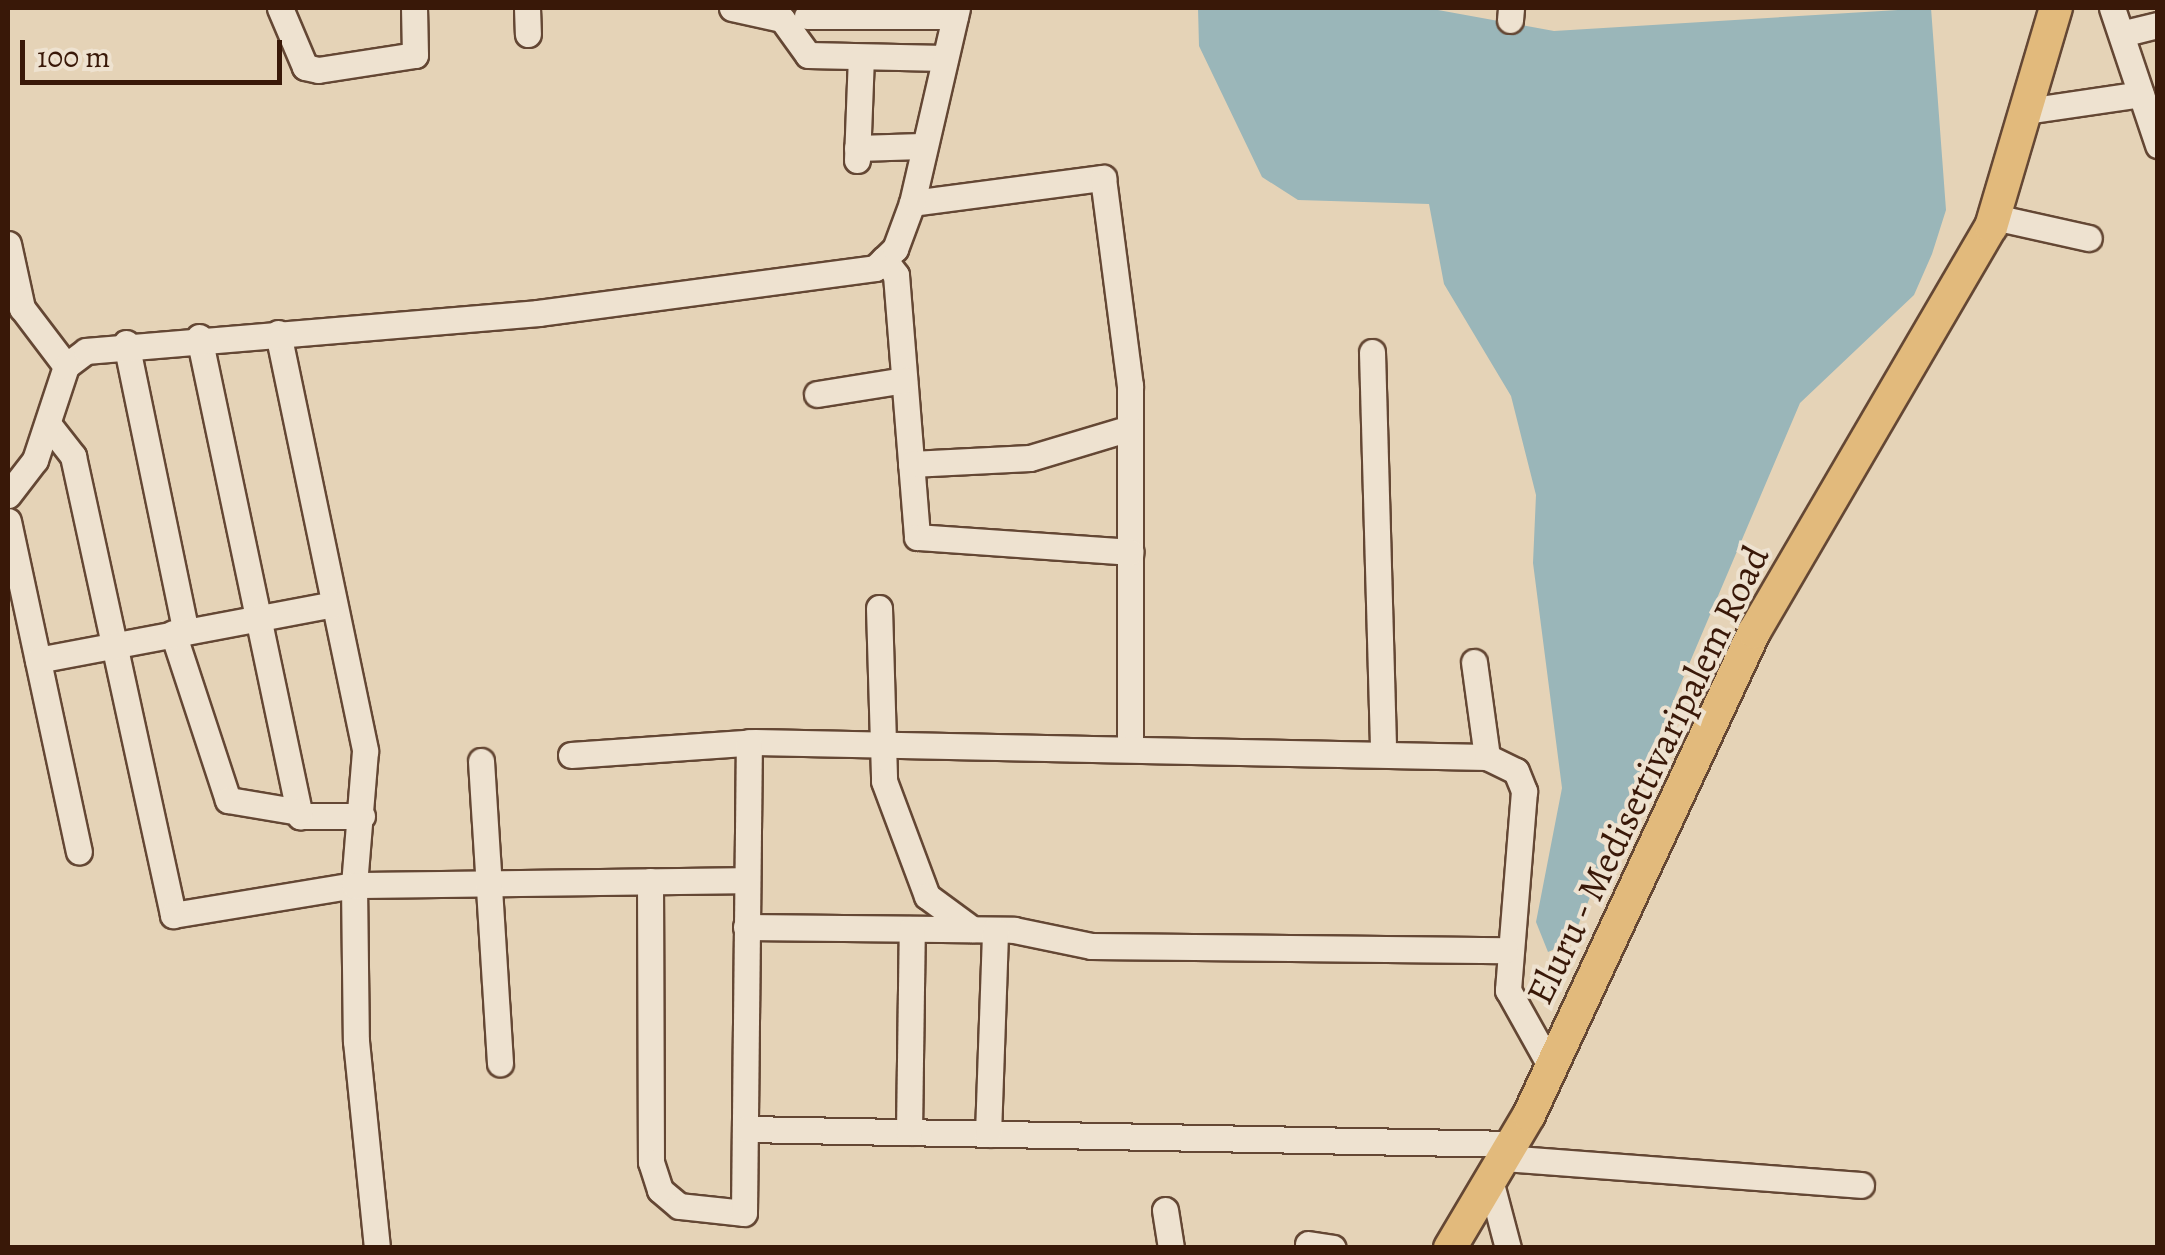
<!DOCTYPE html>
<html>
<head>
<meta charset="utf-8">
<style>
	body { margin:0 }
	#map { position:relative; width:2165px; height:1255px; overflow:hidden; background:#e5d3b7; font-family:Alegreya,serif }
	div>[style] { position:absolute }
	.water>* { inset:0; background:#9ab6b9 }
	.roads { filter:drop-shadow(2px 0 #644734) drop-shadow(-2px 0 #644734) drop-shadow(0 2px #644734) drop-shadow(0 -2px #644734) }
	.minor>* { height:25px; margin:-12.5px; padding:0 12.5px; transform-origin:12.5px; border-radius:12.5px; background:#eee2d0 }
	.major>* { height:32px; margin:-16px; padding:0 16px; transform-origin:16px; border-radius:16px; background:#e2ba7c }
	span { translate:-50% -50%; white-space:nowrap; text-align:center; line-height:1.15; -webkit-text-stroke:8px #eee2d0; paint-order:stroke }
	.street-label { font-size:38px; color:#391808 }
	.frame { position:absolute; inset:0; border:10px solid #391808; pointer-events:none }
	.scale { position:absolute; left:20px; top:40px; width:262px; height:45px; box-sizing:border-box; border:5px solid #391808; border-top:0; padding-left:12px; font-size:30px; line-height:35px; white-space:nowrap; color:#391808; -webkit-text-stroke:8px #eee2d0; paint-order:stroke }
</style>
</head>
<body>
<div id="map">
	<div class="water">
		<div style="clip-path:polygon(1198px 8px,1427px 8px,1554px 31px,1931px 8px,1946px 210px,1932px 254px,1914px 295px,1800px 403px,1571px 942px,1548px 952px,1536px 922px,1562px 788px,1533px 563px,1536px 495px,1511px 396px,1444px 284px,1429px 204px,1298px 200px,1262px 177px,1199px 46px)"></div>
	</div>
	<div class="roads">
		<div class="minor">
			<div style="left:280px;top:8px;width:64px;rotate:67deg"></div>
			<div style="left:305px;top:67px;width:13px;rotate:13deg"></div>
			<div style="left:318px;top:70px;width:98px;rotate:-8.8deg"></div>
			<div style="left:415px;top:55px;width:47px;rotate:-91.2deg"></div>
			<div style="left:527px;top:8px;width:26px;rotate:88deg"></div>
			<div style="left:732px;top:8px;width:51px;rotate:12.4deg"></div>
			<div style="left:782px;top:19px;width:44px;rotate:54.2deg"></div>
			<div style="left:808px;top:55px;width:137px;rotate:1.3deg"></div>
			<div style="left:2112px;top:8px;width:145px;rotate:71.4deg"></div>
			<div style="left:807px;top:16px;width:148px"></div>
			<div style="left:1510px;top:20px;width:12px;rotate:-85deg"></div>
			<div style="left:2125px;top:33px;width:34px;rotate:-14deg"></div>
			<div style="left:2026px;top:111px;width:116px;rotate:-8.4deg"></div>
			<div style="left:857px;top:148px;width:65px;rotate:-1.8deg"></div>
			<div style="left:857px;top:160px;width:102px;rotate:-87.8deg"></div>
			<div style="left:912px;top:203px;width:193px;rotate:-7.5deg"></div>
			<div style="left:1103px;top:178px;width:209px;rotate:82.6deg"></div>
			<div style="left:1130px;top:385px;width:362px;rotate:90deg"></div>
			<div style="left:1994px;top:217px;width:97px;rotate:12.5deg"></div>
			<div style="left:8px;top:244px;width:66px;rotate:77.7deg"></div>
			<div style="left:22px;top:308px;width:73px;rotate:52.8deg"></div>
			<div style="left:884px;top:259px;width:20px;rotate:53deg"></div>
			<div style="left:896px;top:275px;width:263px;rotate:85.4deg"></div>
			<div style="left:917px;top:537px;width:214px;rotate:4deg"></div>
			<div style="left:278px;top:333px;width:427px;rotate:78.2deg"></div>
			<div style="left:365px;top:751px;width:134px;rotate:94.7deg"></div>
			<div style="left:354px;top:885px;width:156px;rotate:89.3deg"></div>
			<div style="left:356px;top:1041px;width:208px;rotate:84.2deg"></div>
			<div style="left:199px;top:337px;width:490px;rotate:78.1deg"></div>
			<div style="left:300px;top:816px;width:62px"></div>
			<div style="left:126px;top:343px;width:295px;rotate:78.3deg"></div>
			<div style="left:1372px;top:352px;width:402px;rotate:88.4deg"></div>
			<div style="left:817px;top:394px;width:88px;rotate:-9.1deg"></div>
			<div style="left:48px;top:424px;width:41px;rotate:52deg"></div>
			<div style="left:73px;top:456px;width:470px;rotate:77.7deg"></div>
			<div style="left:173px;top:915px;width:183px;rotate:-9.4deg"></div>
			<div style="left:354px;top:885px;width:392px;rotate:-0.7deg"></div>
			<div style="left:911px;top:464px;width:119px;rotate:-2.9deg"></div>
			<div style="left:1030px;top:458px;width:104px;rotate:-16.7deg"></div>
			<div style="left:8px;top:495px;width:44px;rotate:-52.4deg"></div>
			<div style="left:35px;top:460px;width:99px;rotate:-71.7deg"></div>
			<div style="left:66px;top:366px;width:25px;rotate:-37deg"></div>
			<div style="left:86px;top:351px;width:454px;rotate:-4.8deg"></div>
			<div style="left:538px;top:313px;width:340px;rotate:-7.6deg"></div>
			<div style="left:875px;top:268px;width:28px;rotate:-44deg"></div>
			<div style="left:895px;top:249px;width:49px;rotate:-69.7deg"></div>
			<div style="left:912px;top:203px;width:200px;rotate:-77deg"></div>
			<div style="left:8px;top:521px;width:338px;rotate:77.9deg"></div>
			<div style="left:879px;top:608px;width:173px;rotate:88.3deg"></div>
			<div style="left:884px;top:781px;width:123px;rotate:69.5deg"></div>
			<div style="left:927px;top:896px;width:56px;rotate:36.3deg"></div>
			<div style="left:173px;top:633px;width:176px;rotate:71.8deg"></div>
			<div style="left:228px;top:800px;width:73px;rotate:9.5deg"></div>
			<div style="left:38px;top:660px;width:301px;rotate:-10.7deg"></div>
			<div style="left:1474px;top:662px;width:96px;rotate:82.2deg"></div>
			<div style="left:571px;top:755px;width:184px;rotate:-4deg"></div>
			<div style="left:755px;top:742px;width:732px;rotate:1.17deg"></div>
			<div style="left:1487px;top:757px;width:32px;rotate:26deg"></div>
			<div style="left:1516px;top:771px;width:22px;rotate:68deg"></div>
			<div style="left:1524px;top:791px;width:200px;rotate:94.6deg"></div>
			<div style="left:1508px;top:990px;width:88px;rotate:60.8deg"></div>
			<div style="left:481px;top:761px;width:303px;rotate:86.4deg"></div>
			<div style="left:650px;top:881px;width:281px;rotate:89.8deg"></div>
			<div style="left:651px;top:1162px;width:29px;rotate:72deg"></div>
			<div style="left:660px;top:1190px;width:25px;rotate:40deg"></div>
			<div style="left:679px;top:1206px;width:65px;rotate:6.1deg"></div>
			<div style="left:744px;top:1213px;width:471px;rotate:-89.4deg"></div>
			<div style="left:746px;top:927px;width:268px;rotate:0.6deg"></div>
			<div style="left:1014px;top:930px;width:79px;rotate:11.7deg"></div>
			<div style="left:1091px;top:946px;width:414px;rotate:0.6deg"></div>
			<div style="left:746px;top:1129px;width:765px;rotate:1.12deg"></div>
			<div style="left:909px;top:1132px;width:203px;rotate:-89.2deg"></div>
			<div style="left:988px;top:1134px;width:204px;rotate:-88deg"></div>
			<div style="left:1503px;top:1158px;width:359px;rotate:4.3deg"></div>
			<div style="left:1490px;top:1180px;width:70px;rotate:75.2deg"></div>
			<div style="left:1165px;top:1210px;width:38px;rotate:81deg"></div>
			<div style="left:1308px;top:1244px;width:25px;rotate:9deg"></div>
		</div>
		<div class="major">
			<div style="left:1450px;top:1248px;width:155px;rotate:-59.3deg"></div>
			<div style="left:1529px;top:1115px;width:533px;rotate:-65.02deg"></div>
			<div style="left:1754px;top:632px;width:469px;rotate:-59.7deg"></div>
			<div style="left:1991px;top:227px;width:228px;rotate:-73.5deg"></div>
		</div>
	</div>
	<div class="street-label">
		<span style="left:1648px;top:775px;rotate:-64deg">Eluru - Medisettivaripalem Road</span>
	</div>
	<div class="frame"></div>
	<div class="scale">100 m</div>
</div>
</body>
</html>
